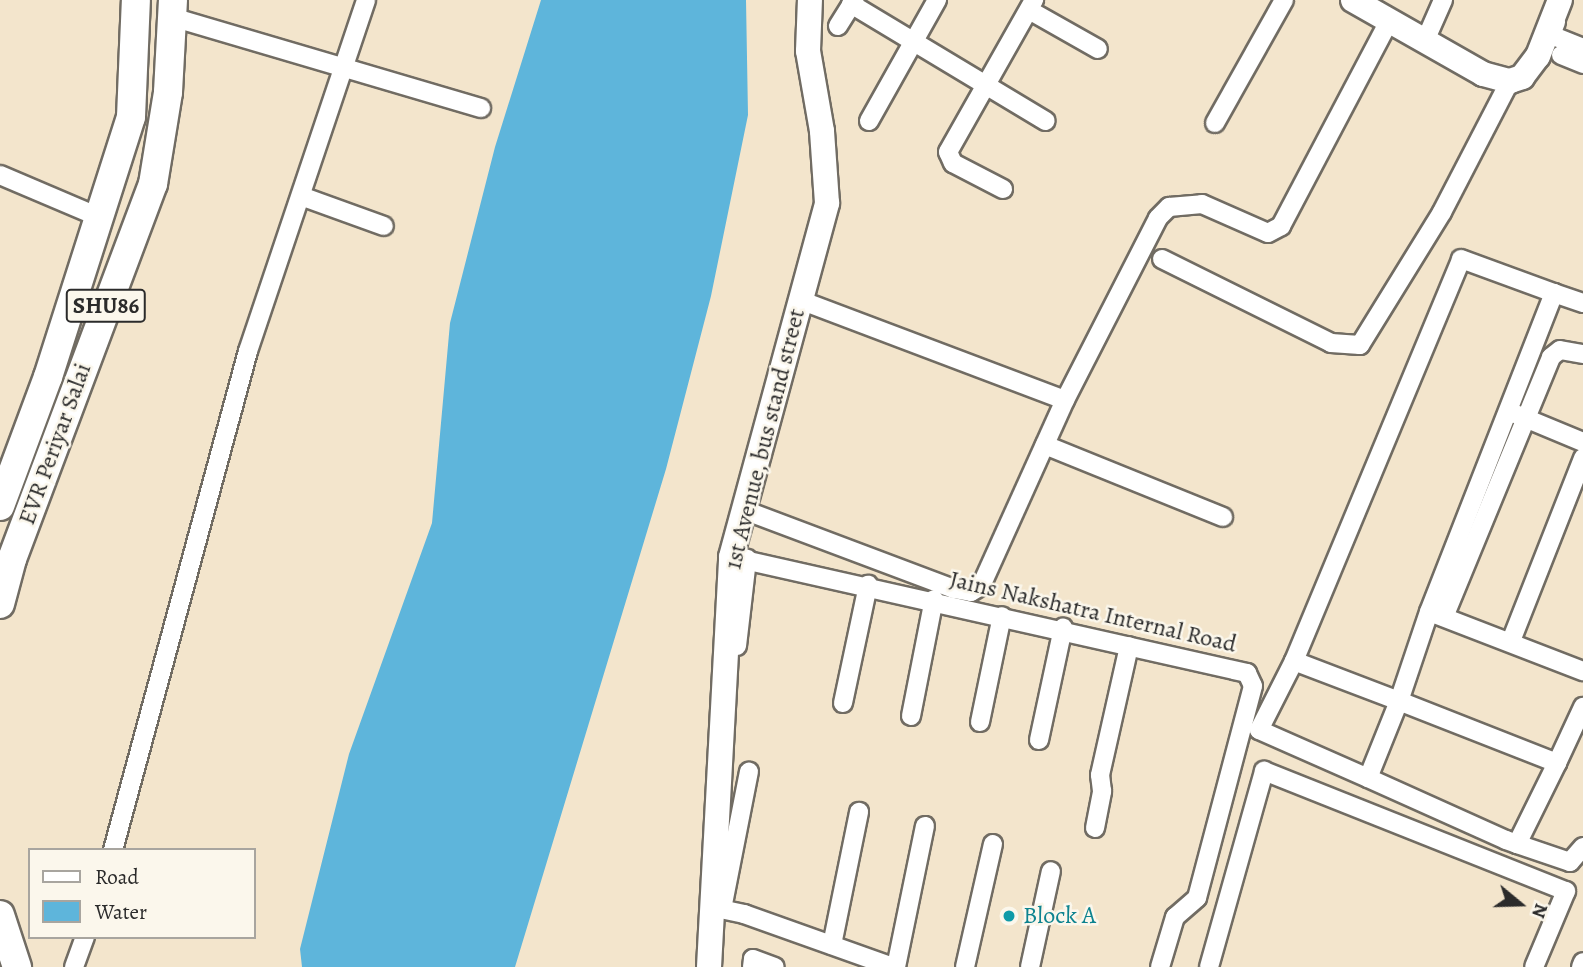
<!DOCTYPE html>
<html>
<head>
<meta charset="utf-8">
<style>
	body { margin:0 }
	#map { position:relative; width:1583px; height:967px; overflow:hidden; background:#f3e5cc; font-family:Alegreya,serif }
	div>[style] { position:absolute }
	.water>* { inset:0; background:#5eb5db }
	.roads { filter:drop-shadow(2px 0 #716c63) drop-shadow(-2px 0 #716c63) drop-shadow(0 2px #716c63) drop-shadow(0 -2px #716c63) }
	.street>* { height:18px; margin:-9px; padding:0 9px; transform-origin:9px; border-radius:9px; background:#fff }
	.secondary>* { height:24px; margin:-12px; padding:0 12px; transform-origin:12px; border-radius:12px; background:#fff }
	.primary>* { height:28px; margin:-14px; padding:0 14px; transform-origin:14px; border-radius:14px; background:#fff }
	.dots>* { width:19px; height:19px; translate:-50% -50%; box-sizing:border-box; border:4px solid #fbf7ec; border-radius:50% }
	span { translate:-50% -50%; white-space:nowrap; text-align:center; line-height:1.15; -webkit-text-stroke:5px #fbf7ec; paint-order:stroke }
	.shield-label span { padding:2px 5px; background:#fbf7ec; border:2px solid; border-radius:5px; -webkit-text-stroke-width:0 }
	.shield-label { font-size:23px; color:#2b2b2b; font-weight:700 }
	.street-label { font-size:24px; color:#2b2b2b }
	.culture-label { font-size:24px; color:#0d838f }
	.left { translate:0 -50%; text-align:left }
	.legend { position:absolute; left:28px; top:848px; width:228px; height:91px; box-sizing:border-box; background:#fbf7ec; border:2px solid #a8a59f; margin:0; padding:9px 12px; list-style:none; font-size:21px; color:#2b2b2b }
	.legend li { display:flex; align-items:center; gap:14px; height:35px }
	.legend b { width:35px; border:2px solid #a8a59f }
	.north { position:absolute; left:1485px; top:869px; width:70px; height:70px; -webkit-text-stroke:5px #fbf7ec; paint-order:stroke; rotate:109deg; font-size:19px; font-weight:700; line-height:28px; text-align:center; color:#2b2b2b }
	.north::after { content:''; display:block; margin:auto; width:24px; height:32px; background:#2b2b2b; clip-path:polygon(50% 0,100% 100%,50% 72%,0 100%) }
</style>
</head>
<body>
<div id="map">
	<div class="water">
		<div style="clip-path:polygon(541px 0,746px 0,748px 115px,711px 296px,666px 469px,515px 967px,302px 967px,300px 949px,349px 754px,432px 523px,450px 323px,495px 147px)"></div>
	</div>
	<div class="roads">
		<div class="street">
			<div style="left:851px;top:4px;width:227px;rotate:31deg"></div>
			<div style="left:1029px;top:10px;width:79px;rotate:29.5deg"></div>
			<div style="left:175px;top:18px;width:319px;rotate:16.4deg"></div>
			<div style="left:1556px;top:22px;width:14px;rotate:111deg"></div>
			<div style="left:1551px;top:35px;width:35px;rotate:22deg"></div>
			<div style="left:838px;top:26px;width:31px;rotate:-58deg"></div>
			<div style="left:1425px;top:41px;width:45px;rotate:-66.3deg"></div>
			<div style="left:1561px;top:55px;width:24px;rotate:22deg"></div>
			<div style="left:869px;top:121px;width:139px;rotate:-60.7deg"></div>
			<div style="left:1215px;top:123px;width:141px;rotate:-60.7deg"></div>
			<div style="left:0;top:175px;width:108px;rotate:23deg"></div>
			<div style="left:1003px;top:189px;width:56px;rotate:-152.5deg"></div>
			<div style="left:953px;top:163px;width:12px;rotate:-114deg"></div>
			<div style="left:948px;top:152px;width:175px;rotate:-60.5deg"></div>
			<div style="left:301px;top:196px;width:88px;rotate:19.9deg"></div>
			<div style="left:1162px;top:259px;width:189px;rotate:26.4deg"></div>
			<div style="left:1331px;top:343px;width:29px;rotate:4deg"></div>
			<div style="left:1360px;top:345px;width:156px;rotate:-58.3deg"></div>
			<div style="left:1442px;top:212px;width:148px;rotate:-62.6deg"></div>
			<div style="left:800px;top:300px;width:283px;rotate:20.7deg"></div>
			<div style="left:1583px;top:303px;width:31px;rotate:-161deg"></div>
			<div style="left:1554px;top:293px;width:343px;rotate:111.4deg"></div>
			<div style="left:1429px;top:612px;width:94px;rotate:108.6deg"></div>
			<div style="left:1399px;top:701px;width:170px;rotate:21.4deg"></div>
			<div style="left:1557px;top:763px;width:62px;rotate:-65.1deg"></div>
			<div style="left:1513px;top:413px;width:76px;rotate:22.5deg"></div>
			<div style="left:1045px;top:445px;width:192px;rotate:22deg"></div>
			<div style="left:744px;top:510px;width:224px;rotate:20.6deg"></div>
			<div style="left:954px;top:589px;width:17px;rotate:10deg"></div>
			<div style="left:971px;top:592px;width:12px;rotate:-31deg"></div>
			<div style="left:981px;top:586px;width:204px;rotate:-65.7deg"></div>
			<div style="left:1065px;top:400px;width:204px;rotate:-62.9deg"></div>
			<div style="left:1158px;top:218px;width:16px;rotate:-45deg"></div>
			<div style="left:1169px;top:207px;width:33px;rotate:-5deg"></div>
			<div style="left:1202px;top:204px;width:72px;rotate:23.7deg"></div>
			<div style="left:1268px;top:233px;width:15px;rotate:-28deg"></div>
			<div style="left:1281px;top:226px;width:232px;rotate:-62.2deg"></div>
			<div style="left:731px;top:557px;width:529px;rotate:12.67deg"></div>
			<div style="left:1247px;top:673px;width:14px;rotate:65deg"></div>
			<div style="left:1253px;top:686px;width:219px;rotate:104.8deg"></div>
			<div style="left:1197px;top:898px;width:29px;rotate:139deg"></div>
			<div style="left:1175px;top:917px;width:52px;rotate:106.7deg"></div>
			<div style="left:1435px;top:614px;width:159px;rotate:21.1deg"></div>
			<div style="left:1444px;top:617px;width:281px;rotate:-67.6deg"></div>
			<div style="left:1551px;top:357px;width:11px;rotate:-38deg"></div>
			<div style="left:1560px;top:350px;width:23px;rotate:10deg"></div>
			<div style="left:1511px;top:641px;width:197px;rotate:-68.5deg"></div>
			<div style="left:737px;top:646px;width:88px;rotate:-83.4deg"></div>
			<div style="left:1294px;top:661px;width:112px;rotate:20.9deg"></div>
			<div style="left:1399px;top:701px;width:83px;rotate:111.9deg"></div>
			<div style="left:1368px;top:778px;width:151px;rotate:24.2deg"></div>
			<div style="left:1506px;top:840px;width:12px;rotate:20deg"></div>
			<div style="left:1517px;top:844px;width:90px;rotate:-63.7deg"></div>
			<div style="left:843px;top:703px;width:121px;rotate:-78deg"></div>
			<div style="left:911px;top:716px;width:119px;rotate:-78.9deg"></div>
			<div style="left:980px;top:722px;width:108px;rotate:-78.3deg"></div>
			<div style="left:1039px;top:740px;width:115px;rotate:-77.9deg"></div>
			<div style="left:1368px;top:778px;width:119px;rotate:-156.2deg"></div>
			<div style="left:1259px;top:730px;width:77px;rotate:-63.1deg"></div>
			<div style="left:1294px;top:661px;width:435px;rotate:-67.4deg"></div>
			<div style="left:1461px;top:259px;width:99px;rotate:20.1deg"></div>
			<div style="left:1095px;top:828px;width:38px;rotate:-79deg"></div>
			<div style="left:1102px;top:791px;width:16px;rotate:-97deg"></div>
			<div style="left:1100px;top:775px;width:132px;rotate:-77.3deg"></div>
			<div style="left:1517px;top:844px;width:56px;rotate:18.8deg"></div>
			<div style="left:1570px;top:862px;width:20px;rotate:-49deg"></div>
			<div style="left:113px;top:850px;width:517px;rotate:-74.86deg"></div>
			<div style="left:248px;top:351px;width:370px;rotate:-71.4deg"></div>
			<div style="left:711px;top:907px;width:34px;rotate:12deg"></div>
			<div style="left:744px;top:914px;width:158px;rotate:19.6deg"></div>
			<div style="left:722px;top:909px;width:140px;rotate:-78.9deg"></div>
			<div style="left:832px;top:945px;width:136px;rotate:-78.5deg"></div>
			<div style="left:74px;top:967px;width:32px;rotate:-70deg"></div>
			<div style="left:752px;top:967px;width:8px;rotate:-83deg"></div>
			<div style="left:753px;top:959px;width:23px;rotate:20deg"></div>
			<div style="left:896px;top:967px;width:144px;rotate:-78.4deg"></div>
			<div style="left:965px;top:967px;width:126px;rotate:-77.2deg"></div>
			<div style="left:1030px;top:967px;width:98px;rotate:-77.7deg"></div>
			<div style="left:1209px;top:967px;width:204px;rotate:-74.3deg"></div>
			<div style="left:1264px;top:771px;width:325px;rotate:21.7deg"></div>
			<div style="left:1566px;top:891px;width:82px;rotate:112.8deg"></div>
			<div style="left:1581px;top:967px;width:5px;rotate:-68deg"></div>
		</div>
		<div class="secondary">
			<div style="left:1353px;top:0;width:150px;rotate:29.6deg"></div>
			<div style="left:1483px;top:74px;width:28px;rotate:15deg"></div>
			<div style="left:1510px;top:81px;width:13px;rotate:-18deg"></div>
			<div style="left:1522px;top:77px;width:26px;rotate:-53deg"></div>
			<div style="left:1538px;top:56px;width:60px;rotate:-68.6deg"></div>
			<div style="left:709px;top:967px;width:411px;rotate:-86.9deg"></div>
			<div style="left:731px;top:557px;width:367px;rotate:-74.8deg"></div>
			<div style="left:827px;top:203px;width:72px;rotate:-94deg"></div>
			<div style="left:822px;top:131px;width:81px;rotate:-99.9deg"></div>
			<div style="left:808px;top:51px;width:51px;rotate:-87.8deg"></div>
		</div>
		<div class="primary">
			<div style="left:0;top:506px;width:138px;rotate:-69.6deg"></div>
			<div style="left:48px;top:377px;width:273px;rotate:-72.3deg"></div>
			<div style="left:131px;top:117px;width:117px;rotate:-87.6deg"></div>
			<div style="left:0;top:604px;width:47px;rotate:-75.1deg"></div>
			<div style="left:12px;top:559px;width:401px;rotate:-69.4deg"></div>
			<div style="left:153px;top:184px;width:93px;rotate:-80.7deg"></div>
			<div style="left:168px;top:92px;width:92px;rotate:-86.9deg"></div>
			<div style="left:0;top:915px;width:55px;rotate:71.9deg"></div>
		</div>
	</div>
	<div class="dots">
		<div style="left:1009px;top:916px;background:#0f9aa8"></div>
	</div>
	<div class="shield-label">
		<span style="left:106px;top:306px">SHU86</span>
	</div>
	<div class="street-label">
		<span style="left:765px;top:439px;rotate:-76deg">1st Avenue, bus stand street</span>
		<span style="left:55px;top:444px;rotate:-70deg">EVR Periyar Salai</span>
		<span style="left:1093px;top:612px;rotate:13deg">Jains Nakshatra Internal Road</span>
	</div>
	<div class="culture-label">
		<span class="left" style="left:1023px;top:916px">Block A</span>
	</div>
	<ul class="legend">
	<li><b style="height:9px;background:#fff"></b>Road</li>
	<li><b style="height:19px;background:#5eb5db"></b>Water</li>
	</ul>
	<div class="north">N</div>
</div>
</body>
</html>
